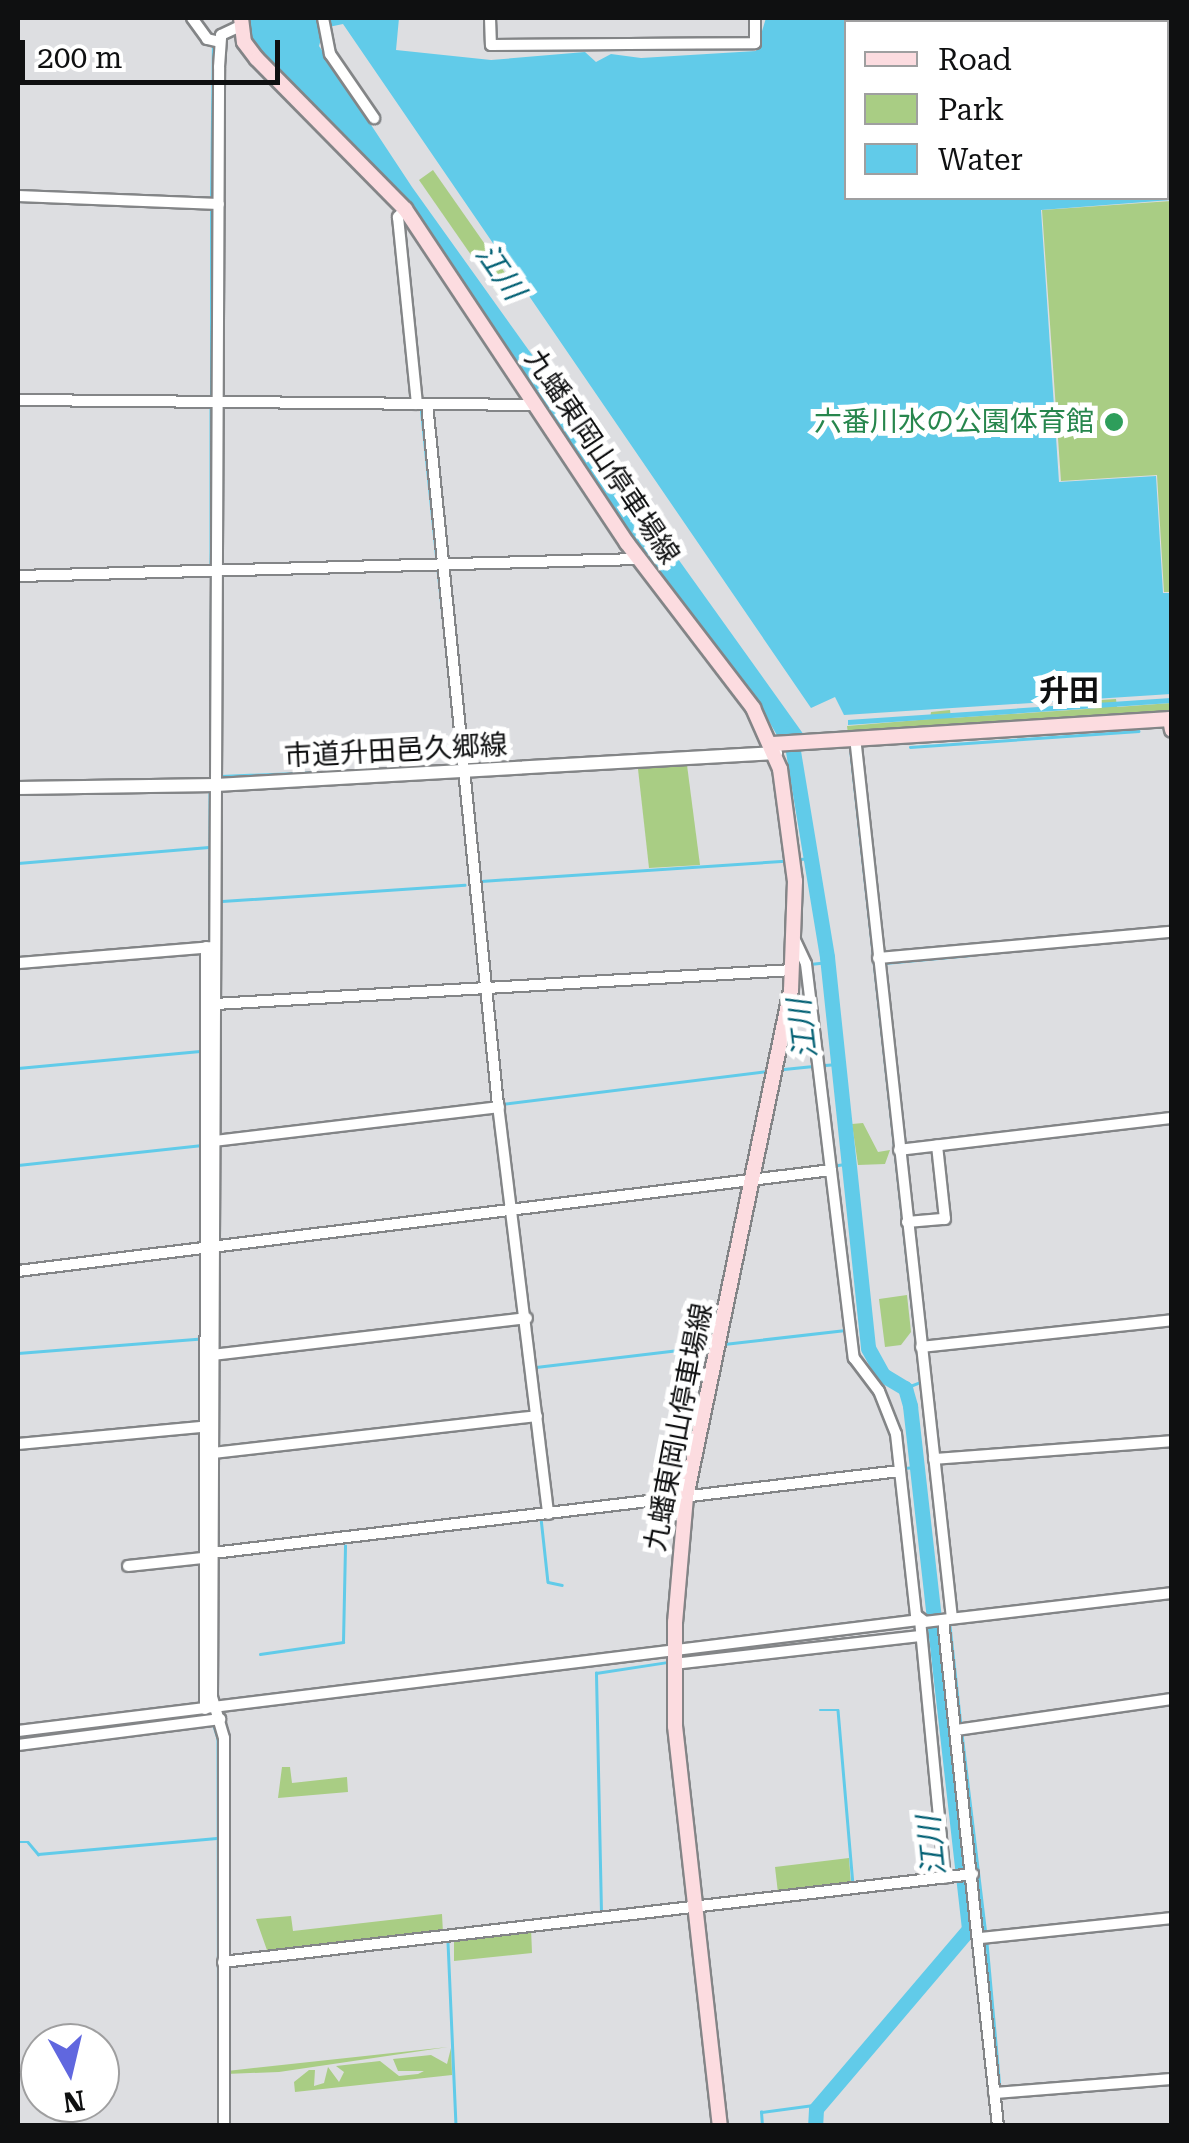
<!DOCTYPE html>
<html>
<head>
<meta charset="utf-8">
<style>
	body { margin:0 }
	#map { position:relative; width:1189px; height:2143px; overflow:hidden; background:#dddee1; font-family:"Roboto Serif","Noto Sans JP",serif }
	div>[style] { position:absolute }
	.green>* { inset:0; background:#a9cd84 }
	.water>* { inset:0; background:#61cbe9 }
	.stream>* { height:2.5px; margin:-1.25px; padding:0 1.25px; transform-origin:1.25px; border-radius:1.25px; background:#61cbe9 }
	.river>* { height:15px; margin:-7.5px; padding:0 7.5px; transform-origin:7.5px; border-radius:7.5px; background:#61cbe9 }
	.roads { filter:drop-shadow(2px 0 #838587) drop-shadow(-2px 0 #838587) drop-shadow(0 2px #838587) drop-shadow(0 -2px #838587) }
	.minor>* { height:10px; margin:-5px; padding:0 5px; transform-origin:5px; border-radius:5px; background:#fff }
	.tertiary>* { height:12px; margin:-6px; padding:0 6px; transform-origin:6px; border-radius:6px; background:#fff }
	.secondary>* { height:14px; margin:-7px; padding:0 7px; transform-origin:7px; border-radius:7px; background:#fcdce0 }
	.dots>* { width:28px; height:28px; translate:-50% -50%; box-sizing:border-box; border:5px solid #fff; border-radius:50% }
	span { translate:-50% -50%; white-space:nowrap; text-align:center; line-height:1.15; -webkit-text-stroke:10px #fff; paint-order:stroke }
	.leisure-label { font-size:28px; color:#27864d }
	.right { translate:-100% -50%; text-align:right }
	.street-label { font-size:28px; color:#0f1011 }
	.water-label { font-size:30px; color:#005f73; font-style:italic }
	.neighbourhood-label { font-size:30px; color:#0f1011; font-weight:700 }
	.frame { position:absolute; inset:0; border:20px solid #0f1011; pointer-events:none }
	.legend { position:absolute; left:844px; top:20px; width:325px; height:180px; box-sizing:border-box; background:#fff; border:2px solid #9f9fa0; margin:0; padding:12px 18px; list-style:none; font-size:30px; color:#0f1011 }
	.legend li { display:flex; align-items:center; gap:20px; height:50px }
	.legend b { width:50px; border:2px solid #9f9fa0 }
	.north { position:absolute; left:20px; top:2023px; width:100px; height:100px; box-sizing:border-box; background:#fff; border:2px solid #9f9fa0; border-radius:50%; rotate:172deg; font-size:28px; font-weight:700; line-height:40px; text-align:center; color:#0f1011 }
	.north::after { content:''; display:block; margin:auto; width:35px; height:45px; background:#6067df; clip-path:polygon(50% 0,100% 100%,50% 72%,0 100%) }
	.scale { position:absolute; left:20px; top:40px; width:260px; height:45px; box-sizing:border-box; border:5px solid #0f1011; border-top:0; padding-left:12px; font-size:30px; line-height:35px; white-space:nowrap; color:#0f1011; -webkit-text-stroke:8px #fff; paint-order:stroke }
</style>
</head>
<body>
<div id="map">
	<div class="green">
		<div style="clip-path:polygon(433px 170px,517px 290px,503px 301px,419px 180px)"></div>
		<div style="clip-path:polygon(1171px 201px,1172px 592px,1164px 592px,1157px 475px,1061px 481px,1042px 210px)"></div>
		<div style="clip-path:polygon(1116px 699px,1117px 707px,1171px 703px,1171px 712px,848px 734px,847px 726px,930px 719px,931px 712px,950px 710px,951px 718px,1101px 708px,1101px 700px)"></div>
		<div style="clip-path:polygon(687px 765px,700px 865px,649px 868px,638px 769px)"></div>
		<div style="clip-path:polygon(863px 1123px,878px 1152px,890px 1150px,885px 1164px,858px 1165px,852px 1124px)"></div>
		<div style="clip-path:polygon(907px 1295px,911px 1332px,901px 1345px,885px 1347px,879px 1299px)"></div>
		<div style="clip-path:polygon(282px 1767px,290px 1767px,292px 1783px,347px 1777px,348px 1792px,278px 1798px)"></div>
		<div style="clip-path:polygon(849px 1858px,851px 1885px,778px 1893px,775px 1867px)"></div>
		<div style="clip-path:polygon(442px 1914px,443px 1933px,268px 1953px,256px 1919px,291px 1916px,293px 1931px)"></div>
		<div style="clip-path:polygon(531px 1928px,532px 1953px,454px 1961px,454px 1938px)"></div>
		<div style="clip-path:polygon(448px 2047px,279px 2072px,226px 2074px,227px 2071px)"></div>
		<div style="clip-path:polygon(451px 2048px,452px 2075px,295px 2092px,294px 2082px,309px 2070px,315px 2070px,314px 2086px,324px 2083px,328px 2067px,339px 2082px,344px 2072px,336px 2066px,380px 2061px,399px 2076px,418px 2074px,424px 2071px,398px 2071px,393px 2059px,431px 2055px,447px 2064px)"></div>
	</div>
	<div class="water">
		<div style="clip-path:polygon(243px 18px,399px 18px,396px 50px,491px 60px,585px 52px,596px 62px,611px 54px,641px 58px,756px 51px,766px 18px,1019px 18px,1022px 22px,846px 22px,846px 198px,1166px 198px,1171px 176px,1171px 200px,1041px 210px,1059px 482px,1156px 476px,1163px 593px,1171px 593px,1171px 694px,844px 715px,835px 697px,811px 708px,343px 24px,324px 28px,319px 46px,412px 187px,804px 735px,778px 737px,751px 690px,660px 579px,400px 192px,255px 47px)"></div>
		<div style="clip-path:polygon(1171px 698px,1171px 703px,848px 725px,848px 720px)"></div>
	</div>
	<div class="stream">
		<div style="left:211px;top:201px;width:157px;rotate:-89.3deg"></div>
		<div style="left:211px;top:396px;width:187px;rotate:-90deg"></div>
		<div style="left:211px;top:404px;width:162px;rotate:90deg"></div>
		<div style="left:421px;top:406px;width:157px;rotate:84.1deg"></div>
		<div style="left:438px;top:570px;width:157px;rotate:83.8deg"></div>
		<div style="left:910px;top:747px;width:229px;rotate:-4deg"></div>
		<div style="left:851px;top:753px;width:610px;rotate:83.69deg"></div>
		<div style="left:221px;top:776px;width:150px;rotate:-2.3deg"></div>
		<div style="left:210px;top:781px;width:207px;rotate:-89.7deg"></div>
		<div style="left:210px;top:789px;width:152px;rotate:90deg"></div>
		<div style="left:800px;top:859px;width:12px;rotate:-5deg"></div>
		<div style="left:18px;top:863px;width:191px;rotate:-4.8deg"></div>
		<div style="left:481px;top:881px;width:304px;rotate:-3.8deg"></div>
		<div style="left:222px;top:901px;width:243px;rotate:-3.8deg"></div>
		<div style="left:885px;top:963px;width:86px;rotate:-5.3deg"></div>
		<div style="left:810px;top:964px;width:18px;rotate:-6deg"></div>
		<div style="left:825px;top:1065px;width:12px;rotate:-5deg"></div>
		<div style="left:18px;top:1068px;width:185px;rotate:-5.3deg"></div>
		<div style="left:784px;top:1069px;width:29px;rotate:-6deg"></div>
		<div style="left:502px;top:1104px;width:267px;rotate:-7.1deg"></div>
		<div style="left:939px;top:1140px;width:98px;rotate:-6.5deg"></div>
		<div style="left:18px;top:1165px;width:185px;rotate:-6.2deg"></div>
		<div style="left:838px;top:1165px;width:7px;rotate:-8deg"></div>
		<div style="left:724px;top:1344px;width:122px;rotate:-6.6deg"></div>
		<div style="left:18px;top:1353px;width:180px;rotate:-4.5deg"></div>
		<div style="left:536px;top:1367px;width:177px;rotate:-6.8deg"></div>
		<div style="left:905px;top:1388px;width:17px;rotate:-21deg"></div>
		<div style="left:903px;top:1468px;width:14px;rotate:-4deg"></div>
		<div style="left:541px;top:1518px;width:64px;rotate:83.8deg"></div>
		<div style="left:548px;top:1582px;width:14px;rotate:12deg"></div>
		<div style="left:950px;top:1626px;width:101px;rotate:83.7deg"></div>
		<div style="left:260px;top:1654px;width:84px;rotate:-8.2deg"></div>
		<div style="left:343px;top:1642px;width:96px;rotate:-88.8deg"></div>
		<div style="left:820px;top:1710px;width:18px"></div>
		<div style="left:838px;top:1710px;width:175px;rotate:85.1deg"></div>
		<div style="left:213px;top:1723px;width:16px;rotate:72deg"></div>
		<div style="left:218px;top:1738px;width:388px;rotate:89.9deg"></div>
		<div style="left:962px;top:1734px;width:202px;rotate:83.2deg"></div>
		<div style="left:18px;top:1842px;width:10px"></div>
		<div style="left:28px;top:1842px;width:16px;rotate:50deg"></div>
		<div style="left:38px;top:1854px;width:179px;rotate:-5.1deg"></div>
		<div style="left:601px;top:1913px;width:240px;rotate:-91.2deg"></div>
		<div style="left:596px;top:1673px;width:73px;rotate:-8.7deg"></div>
		<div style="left:448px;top:1942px;width:184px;rotate:87.5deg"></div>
		<div style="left:987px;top:1943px;width:147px;rotate:84.9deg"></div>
		<div style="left:1000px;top:2097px;width:29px;rotate:84deg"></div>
		<div style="left:762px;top:2126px;width:14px;rotate:-94deg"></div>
		<div style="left:761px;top:2112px;width:60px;rotate:-7.7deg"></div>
	</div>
	<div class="river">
		<div style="left:790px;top:733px;width:227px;rotate:80.6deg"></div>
		<div style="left:827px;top:957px;width:393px;rotate:84deg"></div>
		<div style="left:868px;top:1348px;width:31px;rotate:61deg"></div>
		<div style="left:883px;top:1375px;width:26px;rotate:31deg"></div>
		<div style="left:905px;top:1388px;width:19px;rotate:74deg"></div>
		<div style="left:910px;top:1406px;width:526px;rotate:83.56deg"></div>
		<div style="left:969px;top:1929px;width:236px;rotate:130.4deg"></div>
		<div style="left:816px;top:2109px;width:17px;rotate:93deg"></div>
	</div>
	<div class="roads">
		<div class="minor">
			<div style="left:192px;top:18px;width:26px;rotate:54deg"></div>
			<div style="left:207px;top:39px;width:13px;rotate:13deg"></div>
			<div style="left:323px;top:18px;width:37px;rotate:79deg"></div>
			<div style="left:330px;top:54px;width:78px;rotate:55.5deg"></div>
			<div style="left:490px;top:18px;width:27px;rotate:88deg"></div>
			<div style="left:491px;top:45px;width:264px;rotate:-0.4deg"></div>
			<div style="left:755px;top:43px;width:25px;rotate:-90deg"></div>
			<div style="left:1039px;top:18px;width:4px;rotate:76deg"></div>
			<div style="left:1166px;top:61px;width:6px"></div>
			<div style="left:1166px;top:107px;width:6px"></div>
			<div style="left:18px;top:196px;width:201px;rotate:2.3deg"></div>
			<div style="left:405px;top:209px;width:11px;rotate:131deg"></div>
			<div style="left:398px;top:217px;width:188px;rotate:84.2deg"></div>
			<div style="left:18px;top:400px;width:519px;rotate:0.55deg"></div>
			<div style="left:427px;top:404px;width:705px;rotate:84.22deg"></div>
			<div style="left:498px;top:1105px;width:412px;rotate:83deg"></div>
			<div style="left:18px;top:576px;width:621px;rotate:-1.57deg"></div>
			<div style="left:855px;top:737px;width:886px;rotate:83.72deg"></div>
			<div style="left:795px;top:940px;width:26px;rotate:65deg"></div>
			<div style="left:806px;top:964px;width:397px;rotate:83.1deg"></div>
			<div style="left:854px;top:1358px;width:41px;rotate:52.9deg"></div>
			<div style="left:879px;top:1391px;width:46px;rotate:68.4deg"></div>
			<div style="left:896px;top:1434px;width:182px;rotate:83.7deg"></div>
			<div style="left:916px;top:1615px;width:11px;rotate:38deg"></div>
			<div style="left:925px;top:1622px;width:249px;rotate:-6.7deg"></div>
			<div style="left:878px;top:958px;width:295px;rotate:-5.1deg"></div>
			<div style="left:18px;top:963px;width:194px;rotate:-4.7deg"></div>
			<div style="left:215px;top:1004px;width:579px;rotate:-3.37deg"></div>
			<div style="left:214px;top:1141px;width:287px;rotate:-6.8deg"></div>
			<div style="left:899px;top:1150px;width:275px;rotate:-6.7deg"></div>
			<div style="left:907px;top:1222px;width:38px;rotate:-5deg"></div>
			<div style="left:945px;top:1219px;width:74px;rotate:-96.2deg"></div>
			<div style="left:18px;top:1271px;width:819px;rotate:-7.08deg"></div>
			<div style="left:921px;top:1347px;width:252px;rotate:-6.1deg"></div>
			<div style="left:213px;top:1355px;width:316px;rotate:-6.7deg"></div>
			<div style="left:18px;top:1444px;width:194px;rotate:-5.3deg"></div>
			<div style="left:213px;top:1453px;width:326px;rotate:-6.5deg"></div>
			<div style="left:934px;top:1459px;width:239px;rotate:-4.3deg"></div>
			<div style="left:213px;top:1553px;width:692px;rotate:-6.81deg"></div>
			<div style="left:128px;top:1566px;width:84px;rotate:-6.1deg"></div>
			<div style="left:943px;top:1620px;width:509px;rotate:83.8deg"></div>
			<div style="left:674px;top:1664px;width:247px;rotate:-6.5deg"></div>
			<div style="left:205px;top:1709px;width:762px;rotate:-89.92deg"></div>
			<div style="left:956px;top:1730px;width:218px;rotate:-8.2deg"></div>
			<div style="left:18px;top:1731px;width:909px;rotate:-7.02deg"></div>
			<div style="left:920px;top:1620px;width:259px;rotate:84.5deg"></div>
			<div style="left:18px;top:1745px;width:204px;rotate:-7.3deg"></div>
			<div style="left:981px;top:1938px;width:192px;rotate:-6deg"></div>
			<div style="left:223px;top:1962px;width:755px;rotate:-6.69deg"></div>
			<div style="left:994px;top:2093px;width:179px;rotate:-4.5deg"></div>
			<div style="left:224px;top:2126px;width:388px;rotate:-90deg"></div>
			<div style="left:224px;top:1738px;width:43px;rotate:-106.3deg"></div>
			<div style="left:212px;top:1697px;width:1630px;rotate:-89.75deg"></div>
			<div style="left:219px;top:67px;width:32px;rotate:-86deg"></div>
			<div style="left:221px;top:35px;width:21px;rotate:-25deg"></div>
		</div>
		<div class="tertiary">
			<div style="left:18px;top:788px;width:198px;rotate:-0.9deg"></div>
			<div style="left:216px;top:785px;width:561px;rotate:-3.27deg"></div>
		</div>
		<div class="secondary">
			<div style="left:241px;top:18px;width:24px;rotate:83deg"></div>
			<div style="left:244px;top:42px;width:21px;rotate:53deg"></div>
			<div style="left:257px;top:59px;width:211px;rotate:45.4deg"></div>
			<div style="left:405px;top:209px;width:401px;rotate:56.4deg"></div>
			<div style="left:627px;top:543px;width:208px;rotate:52.6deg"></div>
			<div style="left:753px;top:708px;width:67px;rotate:66.1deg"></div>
			<div style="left:780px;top:769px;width:113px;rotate:82.4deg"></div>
			<div style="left:795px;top:881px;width:109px;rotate:92.1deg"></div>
			<div style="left:791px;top:990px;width:518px;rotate:101.7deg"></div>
			<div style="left:686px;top:1497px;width:125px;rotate:95deg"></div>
			<div style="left:675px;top:1622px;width:104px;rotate:90deg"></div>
			<div style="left:675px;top:1726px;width:403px;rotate:83.6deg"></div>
			<div style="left:773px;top:744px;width:398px;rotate:-3.6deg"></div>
			<div style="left:1170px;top:719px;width:11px;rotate:80deg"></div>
		</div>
	</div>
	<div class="dots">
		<div style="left:1114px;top:422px;background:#2e9e5b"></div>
	</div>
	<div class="leisure-label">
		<span class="right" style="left:1094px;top:422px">六番川水の公園体育館</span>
	</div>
	<div class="street-label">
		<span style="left:602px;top:457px;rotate:56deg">九蟠東岡山停車場線</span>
		<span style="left:396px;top:751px;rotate:-3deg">市道升田邑久郷線</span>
		<span style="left:679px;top:1427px;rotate:-79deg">九蟠東岡山停車場線</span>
	</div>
	<div class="water-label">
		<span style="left:500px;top:272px;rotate:55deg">江川</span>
		<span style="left:803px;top:1029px;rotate:-97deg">江川</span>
		<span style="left:932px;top:1846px;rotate:-96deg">江川</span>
	</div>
	<div class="neighbourhood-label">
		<span style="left:1069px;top:691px">升田</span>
	</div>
	<div class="frame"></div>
	<ul class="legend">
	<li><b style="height:12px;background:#fcdce0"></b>Road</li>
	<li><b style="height:28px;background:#a9cd84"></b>Park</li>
	<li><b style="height:28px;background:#61cbe9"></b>Water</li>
	</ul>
	<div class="north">N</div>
	<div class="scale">200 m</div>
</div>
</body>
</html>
